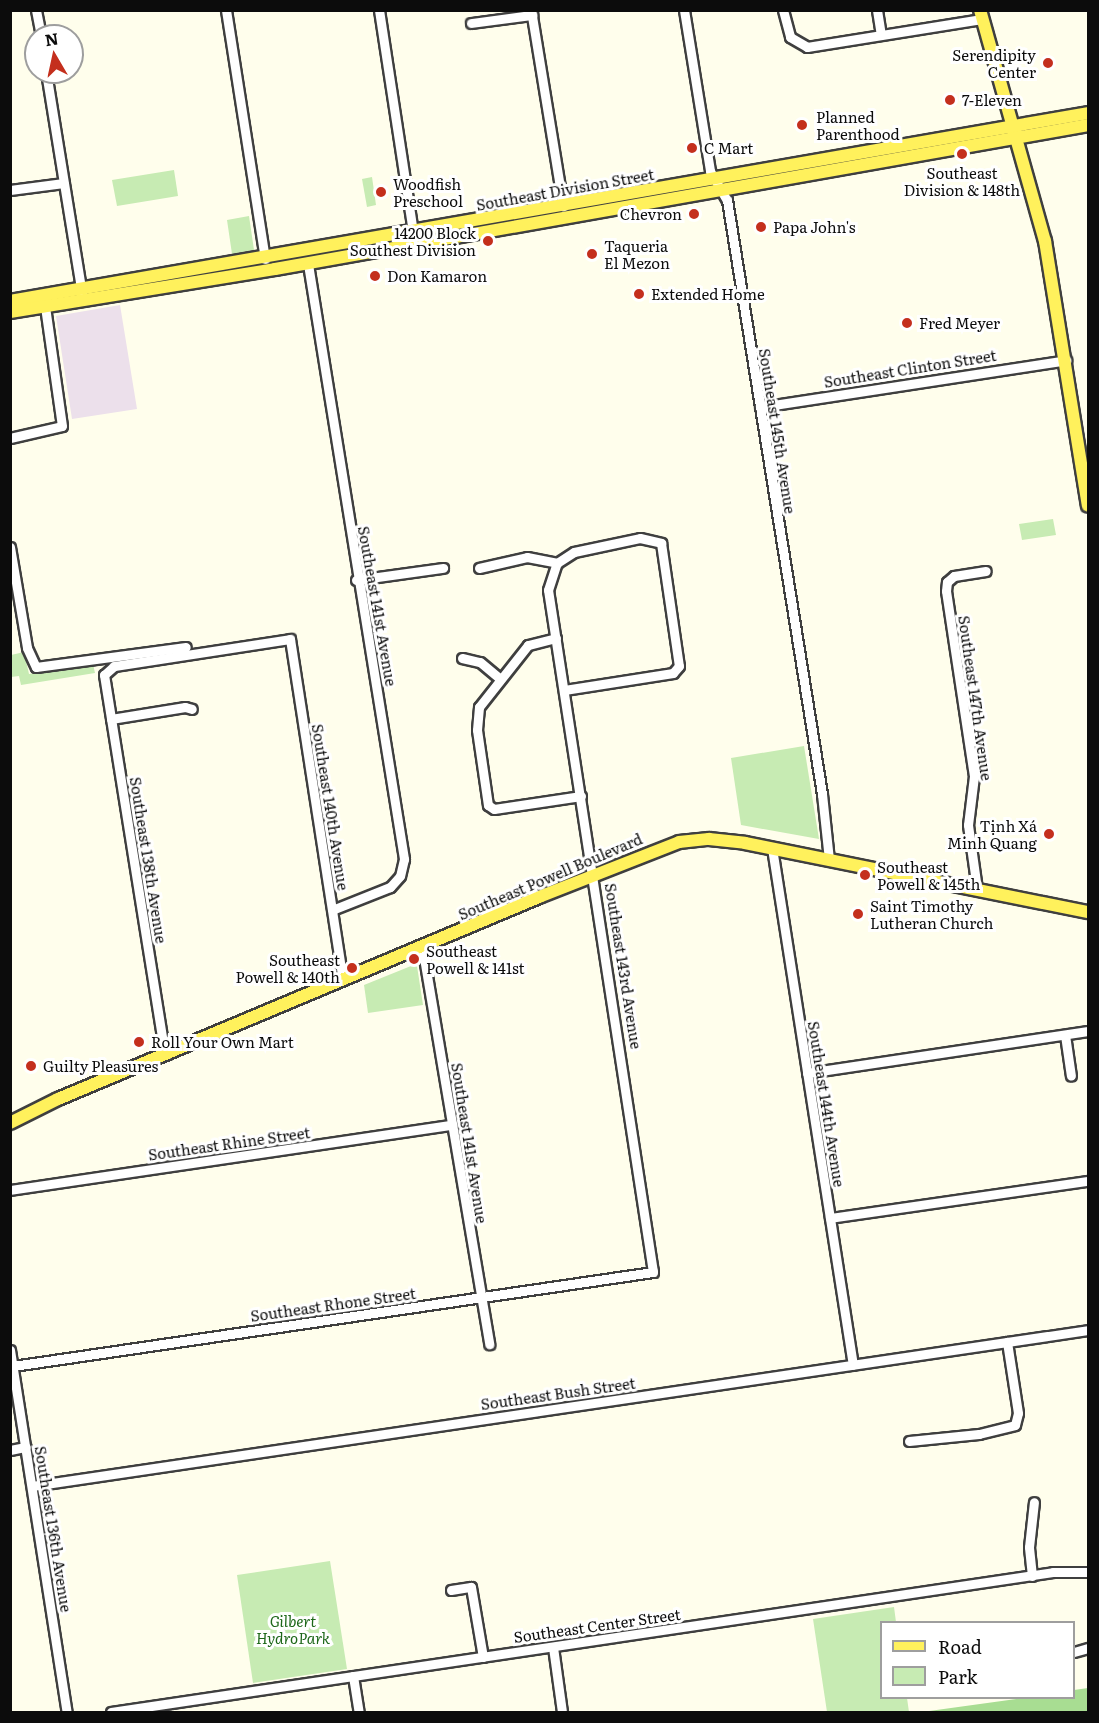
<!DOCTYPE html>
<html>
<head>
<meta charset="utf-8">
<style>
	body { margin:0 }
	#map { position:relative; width:1099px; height:1723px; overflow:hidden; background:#fffeec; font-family:Literata,serif }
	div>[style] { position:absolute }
	.industrial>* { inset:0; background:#ece0eb }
	.green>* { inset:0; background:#c7ebb3 }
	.forest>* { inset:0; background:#a8dd92 }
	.roads { filter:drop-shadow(2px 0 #3f3f3f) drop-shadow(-2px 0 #3f3f3f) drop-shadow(0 2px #3f3f3f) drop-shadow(0 -2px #3f3f3f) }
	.minor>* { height:9px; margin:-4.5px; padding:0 4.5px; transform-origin:4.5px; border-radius:4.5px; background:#fff }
	.major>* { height:12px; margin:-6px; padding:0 6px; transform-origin:6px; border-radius:6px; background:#fff15c }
	.dots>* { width:16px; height:16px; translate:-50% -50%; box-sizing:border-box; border:3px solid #fff; border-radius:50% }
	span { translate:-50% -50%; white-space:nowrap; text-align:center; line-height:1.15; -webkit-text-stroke:6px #fff; paint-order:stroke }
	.poi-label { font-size:15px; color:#0c0c0c }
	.right { translate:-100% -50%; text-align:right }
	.left { translate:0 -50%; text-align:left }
	.street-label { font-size:15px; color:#0c0c0c }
	.park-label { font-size:15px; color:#1d6719; font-style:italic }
	.frame { position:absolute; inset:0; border:12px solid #0c0c0c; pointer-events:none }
	.legend { position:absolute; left:880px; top:1621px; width:195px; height:78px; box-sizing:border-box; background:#fff; border:2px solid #9e9e9e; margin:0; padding:8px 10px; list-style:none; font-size:18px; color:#0c0c0c }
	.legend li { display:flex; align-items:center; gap:12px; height:30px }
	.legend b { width:30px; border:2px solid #9e9e9e }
	.north { position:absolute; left:24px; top:24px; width:60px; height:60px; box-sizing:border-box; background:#fff; border:2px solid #9e9e9e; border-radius:50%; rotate:351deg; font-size:16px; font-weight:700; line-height:24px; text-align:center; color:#0c0c0c }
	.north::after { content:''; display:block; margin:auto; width:21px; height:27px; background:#c42f1d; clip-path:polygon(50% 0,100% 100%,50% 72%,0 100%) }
</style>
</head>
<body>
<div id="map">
	<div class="industrial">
		<div style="clip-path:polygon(120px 305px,137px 409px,72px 419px,56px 316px)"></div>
	</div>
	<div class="green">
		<div style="clip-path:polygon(174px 170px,178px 196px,117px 206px,112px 180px)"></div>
		<div style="clip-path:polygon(372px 177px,376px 205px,367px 207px,362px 179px)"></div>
		<div style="clip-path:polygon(249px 216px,254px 250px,232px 254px,227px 220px)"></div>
		<div style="clip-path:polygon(1053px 519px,1056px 535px,1022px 540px,1019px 524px)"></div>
		<div style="clip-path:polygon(24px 652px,29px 674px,93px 664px,95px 673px,21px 685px,19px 676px,11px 677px,11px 655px)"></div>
		<div style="clip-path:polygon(804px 746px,819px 839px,741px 825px,731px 758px)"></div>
		<div style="clip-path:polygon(411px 966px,417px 966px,423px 1005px,368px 1013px,364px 985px)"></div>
		<div style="clip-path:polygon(330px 1561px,347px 1669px,253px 1683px,237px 1575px)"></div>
		<div style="clip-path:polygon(894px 1607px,896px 1622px,882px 1622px,882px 1698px,907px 1698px,909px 1712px,827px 1712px,813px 1619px)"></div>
	</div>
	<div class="forest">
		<div style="clip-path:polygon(1088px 1688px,1088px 1712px,922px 1712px,1023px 1698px,1074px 1698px,1074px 1690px)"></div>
	</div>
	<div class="roads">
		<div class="minor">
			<div style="left:36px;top:10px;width:26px;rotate:79deg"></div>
			<div style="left:226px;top:10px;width:252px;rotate:81.1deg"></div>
			<div style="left:379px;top:10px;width:225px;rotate:81.3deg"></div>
			<div style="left:531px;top:10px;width:199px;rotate:80.7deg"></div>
			<div style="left:684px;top:10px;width:163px;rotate:80.8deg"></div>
			<div style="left:710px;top:171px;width:34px;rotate:60deg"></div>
			<div style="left:727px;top:200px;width:602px;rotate:80.91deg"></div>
			<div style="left:822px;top:794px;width:66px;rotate:83.9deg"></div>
			<div style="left:783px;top:10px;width:28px;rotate:75deg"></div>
			<div style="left:790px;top:37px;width:20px;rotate:30deg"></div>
			<div style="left:807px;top:47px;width:177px;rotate:-9.1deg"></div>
			<div style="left:877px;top:10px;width:25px;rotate:81deg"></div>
			<div style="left:471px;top:23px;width:62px;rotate:-7.5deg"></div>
			<div style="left:46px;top:72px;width:226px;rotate:80.8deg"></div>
			<div style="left:10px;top:190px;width:54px;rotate:-7.4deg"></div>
			<div style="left:308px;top:264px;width:603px;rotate:80.83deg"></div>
			<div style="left:404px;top:859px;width:17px;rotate:103deg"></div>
			<div style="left:400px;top:876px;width:15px;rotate:132deg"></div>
			<div style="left:390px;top:887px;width:62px;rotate:158.4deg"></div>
			<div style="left:760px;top:407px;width:310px;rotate:-8.7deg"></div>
			<div style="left:10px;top:438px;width:53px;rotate:-13deg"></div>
			<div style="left:62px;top:426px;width:120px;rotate:-98.1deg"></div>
			<div style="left:10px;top:547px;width:102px;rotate:80.4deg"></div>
			<div style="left:27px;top:648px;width:21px;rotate:65deg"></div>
			<div style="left:36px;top:667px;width:151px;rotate:-7.6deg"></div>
			<div style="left:479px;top:568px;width:49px;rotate:-12.9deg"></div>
			<div style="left:527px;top:557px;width:31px;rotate:11deg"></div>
			<div style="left:557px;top:563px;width:20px;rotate:-33deg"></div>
			<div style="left:574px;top:552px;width:67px;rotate:-12deg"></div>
			<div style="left:640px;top:538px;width:22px;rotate:13deg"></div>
			<div style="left:661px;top:543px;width:124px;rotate:81.7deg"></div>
			<div style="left:679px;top:666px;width:9px;rotate:131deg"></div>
			<div style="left:673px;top:673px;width:110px;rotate:171.1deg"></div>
			<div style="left:356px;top:580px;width:88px;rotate:-7.9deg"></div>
			<div style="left:556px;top:638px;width:29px;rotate:166deg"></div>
			<div style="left:528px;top:645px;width:79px;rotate:128.3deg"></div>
			<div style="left:479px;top:707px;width:23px;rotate:95deg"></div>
			<div style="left:477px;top:730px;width:76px;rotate:81.7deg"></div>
			<div style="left:488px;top:805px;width:7px;rotate:34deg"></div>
			<div style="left:494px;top:809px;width:88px;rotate:-8.5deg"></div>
			<div style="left:462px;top:658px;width:18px;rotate:13deg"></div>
			<div style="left:480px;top:662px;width:25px;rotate:40deg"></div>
			<div style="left:111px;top:719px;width:75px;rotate:-9.2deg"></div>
			<div style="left:185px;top:707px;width:7px;rotate:16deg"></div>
			<div style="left:772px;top:848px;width:523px;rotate:81.1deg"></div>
			<div style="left:977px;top:889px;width:65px;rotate:-98deg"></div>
			<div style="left:968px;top:825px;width:49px;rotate:-83deg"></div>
			<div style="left:974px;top:776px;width:187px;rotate:-98.6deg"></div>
			<div style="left:946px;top:591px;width:9px;rotate:-84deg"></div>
			<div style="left:947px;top:582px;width:9px;rotate:-41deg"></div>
			<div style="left:954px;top:576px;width:32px;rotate:-9deg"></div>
			<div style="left:422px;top:946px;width:404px;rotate:80.4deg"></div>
			<div style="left:1065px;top:1035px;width:41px;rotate:81.7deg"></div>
			<div style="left:168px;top:1054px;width:12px;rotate:-114deg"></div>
			<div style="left:163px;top:1043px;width:373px;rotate:-99.1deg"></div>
			<div style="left:104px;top:675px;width:13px;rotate:-42deg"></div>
			<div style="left:114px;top:666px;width:178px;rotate:-8.7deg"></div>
			<div style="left:290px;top:639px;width:345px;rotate:81.2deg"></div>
			<div style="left:807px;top:1073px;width:284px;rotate:-8.5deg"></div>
			<div style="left:10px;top:1190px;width:447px;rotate:-8.4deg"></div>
			<div style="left:830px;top:1218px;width:261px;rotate:-8.2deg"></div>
			<div style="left:10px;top:1350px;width:366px;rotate:81.1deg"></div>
			<div style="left:13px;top:1366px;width:647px;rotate:-8.36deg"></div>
			<div style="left:653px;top:1272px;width:690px;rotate:-98.75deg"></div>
			<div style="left:548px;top:590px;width:28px;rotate:-72deg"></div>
			<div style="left:909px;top:1441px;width:70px;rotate:-5.7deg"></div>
			<div style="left:979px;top:1434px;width:37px;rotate:-14deg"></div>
			<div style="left:1015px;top:1425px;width:12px;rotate:-76deg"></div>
			<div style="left:1018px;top:1413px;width:72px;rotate:-98.8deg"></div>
			<div style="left:10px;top:1450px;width:16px;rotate:-11deg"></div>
			<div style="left:32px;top:1486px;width:1067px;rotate:-8.4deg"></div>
			<div style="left:1032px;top:1576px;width:29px;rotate:-96deg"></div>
			<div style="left:1029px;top:1547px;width:45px;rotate:-83.7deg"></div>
			<div style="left:451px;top:1590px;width:20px;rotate:-9deg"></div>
			<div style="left:471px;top:1587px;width:71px;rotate:80.3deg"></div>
			<div style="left:553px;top:1647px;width:66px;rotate:82.1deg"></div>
			<div style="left:1074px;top:1652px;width:15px;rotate:-16deg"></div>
			<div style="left:353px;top:1676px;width:36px;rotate:81deg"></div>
			<div style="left:111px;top:1712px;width:952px;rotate:-8.45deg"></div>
			<div style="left:1053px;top:1572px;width:35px"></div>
		</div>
		<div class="major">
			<div style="left:980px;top:10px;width:240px;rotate:74.3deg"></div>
			<div style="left:1045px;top:241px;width:268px;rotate:80.8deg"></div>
			<div style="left:10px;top:301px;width:1094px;rotate:-9.89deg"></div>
			<div style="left:10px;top:312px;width:268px;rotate:-9.2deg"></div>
			<div style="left:275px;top:269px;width:826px;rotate:-10.04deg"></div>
			<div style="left:10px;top:1123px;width:54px;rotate:-26.6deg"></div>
			<div style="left:58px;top:1099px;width:522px;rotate:-22.78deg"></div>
			<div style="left:539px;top:897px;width:150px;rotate:-21.4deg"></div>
			<div style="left:679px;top:842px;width:30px;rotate:-6deg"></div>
			<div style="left:709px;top:839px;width:36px;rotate:6deg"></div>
			<div style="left:745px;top:843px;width:350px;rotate:11.4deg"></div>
		</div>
	</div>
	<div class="dots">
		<div style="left:1048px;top:63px;background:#c42f1d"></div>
		<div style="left:950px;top:100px;background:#c42f1d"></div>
		<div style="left:802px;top:125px;background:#c42f1d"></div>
		<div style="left:692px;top:148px;background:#c42f1d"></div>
		<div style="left:962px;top:154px;background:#c42f1d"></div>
		<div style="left:381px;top:192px;background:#c42f1d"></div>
		<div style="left:694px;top:214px;background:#c42f1d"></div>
		<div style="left:761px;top:227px;background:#c42f1d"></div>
		<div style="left:488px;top:241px;background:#c42f1d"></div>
		<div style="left:592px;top:254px;background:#c42f1d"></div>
		<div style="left:375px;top:276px;background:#c42f1d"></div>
		<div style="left:639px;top:294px;background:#c42f1d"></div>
		<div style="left:907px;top:323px;background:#c42f1d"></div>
		<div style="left:1049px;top:834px;background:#c42f1d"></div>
		<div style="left:865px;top:875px;background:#c42f1d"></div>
		<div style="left:858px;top:914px;background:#c42f1d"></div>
		<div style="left:414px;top:959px;background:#c42f1d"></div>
		<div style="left:352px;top:968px;background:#c42f1d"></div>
		<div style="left:139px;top:1042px;background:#c42f1d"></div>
		<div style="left:31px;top:1066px;background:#c42f1d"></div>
	</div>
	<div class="poi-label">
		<span class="right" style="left:1036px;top:63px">Serendipity<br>Center</span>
		<span class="left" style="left:962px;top:100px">7-Eleven</span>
		<span class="left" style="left:816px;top:125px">Planned<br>Parenthood</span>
		<span class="left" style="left:704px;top:148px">C Mart</span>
		<span style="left:962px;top:181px">Southeast<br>Division &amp; 148th</span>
		<span class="left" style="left:393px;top:192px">Woodfish<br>Preschool</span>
		<span class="right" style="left:682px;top:214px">Chevron</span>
		<span class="left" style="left:773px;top:227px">Papa John's</span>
		<span class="right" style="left:476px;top:241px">14200 Block<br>Southest Division</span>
		<span class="left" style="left:604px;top:254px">Taqueria<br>El Mezon</span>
		<span class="left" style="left:387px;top:276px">Don Kamaron</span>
		<span class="left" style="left:651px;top:294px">Extended Home</span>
		<span class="left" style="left:919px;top:323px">Fred Meyer</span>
		<span class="right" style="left:1037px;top:834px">Tịnh Xá<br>Minh Quang</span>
		<span class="left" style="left:877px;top:875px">Southeast<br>Powell &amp; 145th</span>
		<span class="left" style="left:870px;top:914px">Saint Timothy<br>Lutheran Church</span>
		<span class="left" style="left:426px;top:959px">Southeast<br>Powell &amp; 141st</span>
		<span class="right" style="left:340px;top:968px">Southeast<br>Powell &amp; 140th</span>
		<span class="left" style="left:151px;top:1042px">Roll Your Own Mart</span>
		<span class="left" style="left:43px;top:1066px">Guilty Pleasures</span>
	</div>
	<div class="street-label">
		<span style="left:565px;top:189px;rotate:-10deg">Southeast Division Street</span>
		<span style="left:910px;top:368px;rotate:-9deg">Southeast Clinton Street</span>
		<span style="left:778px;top:431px;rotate:81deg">Southeast 145th Avenue</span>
		<span style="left:378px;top:606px;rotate:80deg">Southeast 141st Avenue</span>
		<span style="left:976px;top:698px;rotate:82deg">Southeast 147th Avenue</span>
		<span style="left:331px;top:807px;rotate:81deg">Southeast 140th Avenue</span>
		<span style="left:149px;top:860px;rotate:81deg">Southeast 138th Avenue</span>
		<span style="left:550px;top:876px;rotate:-23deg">Southeast Powell Boulevard</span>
		<span style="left:624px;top:966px;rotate:81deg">Southeast 143rd Avenue</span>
		<span style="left:827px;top:1104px;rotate:81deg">Southeast 144th Avenue</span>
		<span style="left:229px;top:1143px;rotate:-8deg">Southeast Rhine Street</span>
		<span style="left:470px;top:1143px;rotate:81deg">Southeast 141st Avenue</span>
		<span style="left:333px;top:1304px;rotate:-8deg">Southeast Rhone Street</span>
		<span style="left:558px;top:1393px;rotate:-8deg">Southeast Bush Street</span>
		<span style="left:54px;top:1529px;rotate:81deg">Southeast 136th Avenue</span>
		<span style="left:597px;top:1625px;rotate:-8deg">Southeast Center Street</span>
	</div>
	<div class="park-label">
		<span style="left:293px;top:1629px">Gilbert<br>HydroPark</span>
	</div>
	<div class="frame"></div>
	<ul class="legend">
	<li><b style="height:8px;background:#fff15c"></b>Road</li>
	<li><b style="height:16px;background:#c7ebb3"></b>Park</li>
	</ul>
	<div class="north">N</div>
</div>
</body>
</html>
